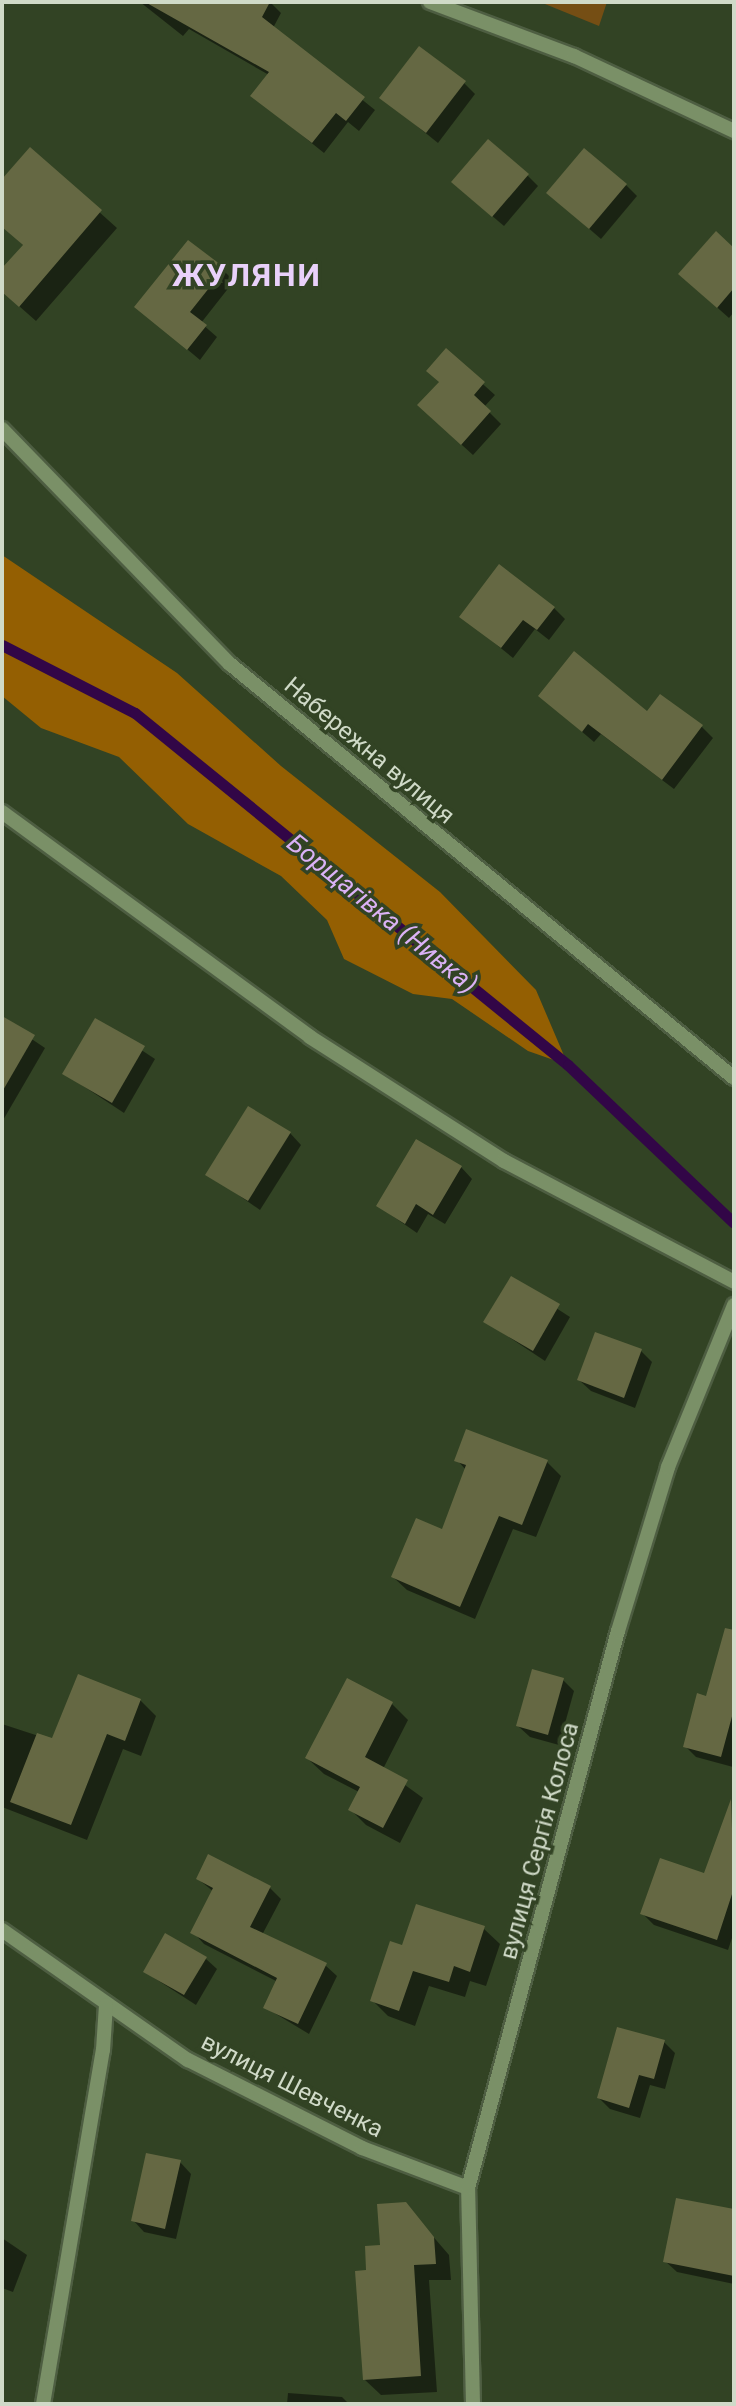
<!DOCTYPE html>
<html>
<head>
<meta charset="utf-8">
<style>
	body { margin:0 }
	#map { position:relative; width:736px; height:2406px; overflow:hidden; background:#324324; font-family:Roboto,sans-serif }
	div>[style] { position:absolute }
	.green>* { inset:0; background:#754e14 }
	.forest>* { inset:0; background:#945f02 }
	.shadow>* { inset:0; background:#0007 }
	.stream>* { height:11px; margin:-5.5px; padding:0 5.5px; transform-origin:5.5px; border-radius:5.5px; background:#320647 }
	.building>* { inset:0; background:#656843 }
	.roads { filter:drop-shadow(2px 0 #4e5e42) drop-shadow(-2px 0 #4e5e42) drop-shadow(0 2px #4e5e42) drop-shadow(0 -2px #4e5e42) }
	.minor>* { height:14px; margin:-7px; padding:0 7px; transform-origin:7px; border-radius:7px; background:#7a9067 }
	span { translate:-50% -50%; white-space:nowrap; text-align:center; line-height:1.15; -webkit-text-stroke:7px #324324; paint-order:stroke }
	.street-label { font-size:24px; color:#d0dac8 }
	.water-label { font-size:26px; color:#dbb2f6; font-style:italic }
	.district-label { font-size:32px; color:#e9d1fa; font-weight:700; letter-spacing:2px }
	.frame { position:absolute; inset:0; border:4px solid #d0dac8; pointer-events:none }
</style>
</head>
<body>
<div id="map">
	<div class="green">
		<div style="clip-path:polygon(540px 2px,607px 2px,599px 26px)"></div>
	</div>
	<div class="forest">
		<div style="clip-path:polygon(2px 555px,177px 673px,281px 766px,440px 892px,536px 990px,568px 1065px,528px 1051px,452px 999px,413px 994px,344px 959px,327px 920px,281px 876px,188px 824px,119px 757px,41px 728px,2px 696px)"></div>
	</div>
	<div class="shadow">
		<div style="clip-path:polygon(140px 2px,270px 2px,281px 13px,273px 28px,375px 110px,359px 131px,348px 122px,324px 153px,253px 96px,269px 75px,189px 29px,183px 36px)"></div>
		<div style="clip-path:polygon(464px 83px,475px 94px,438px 143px,382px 98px)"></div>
		<div style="clip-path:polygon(30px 150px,117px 228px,36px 321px,2px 291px,2px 272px,24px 246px,2px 225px,2px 182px)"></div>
		<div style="clip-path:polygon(527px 175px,538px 186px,504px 226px,465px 193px)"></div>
		<div style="clip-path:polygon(626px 185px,637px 196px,601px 239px,548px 193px)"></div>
		<div style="clip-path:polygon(734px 250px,734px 312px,729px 318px,692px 285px)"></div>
		<div style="clip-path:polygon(223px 270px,234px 281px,201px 323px,217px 337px,200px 360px,137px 307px)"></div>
		<div style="clip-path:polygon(446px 351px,495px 395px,484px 407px,501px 424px,473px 455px,431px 417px)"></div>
		<div style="clip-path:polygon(554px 608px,565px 619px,549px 640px,535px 629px,513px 658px,461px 616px)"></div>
		<div style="clip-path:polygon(540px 696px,702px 727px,713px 738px,674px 789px,601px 734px,594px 742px)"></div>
		<div style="clip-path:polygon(2px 1019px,45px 1048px,2px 1122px)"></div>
		<div style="clip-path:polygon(96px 1020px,155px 1059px,124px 1113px,65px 1074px)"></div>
		<div style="clip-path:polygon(290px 1133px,301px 1145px,260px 1210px,208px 1174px)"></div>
		<div style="clip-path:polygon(461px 1167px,472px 1179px,445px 1224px,428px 1214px,417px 1233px,378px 1206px)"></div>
		<div style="clip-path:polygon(511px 1279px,570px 1317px,545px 1361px,486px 1322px)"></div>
		<div style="clip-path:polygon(641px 1351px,652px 1362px,635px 1408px,591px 1391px,579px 1380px)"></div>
		<div style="clip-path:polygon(457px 1460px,547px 1462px,561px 1476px,536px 1537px,513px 1529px,475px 1619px,407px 1590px,393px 1577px,443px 1532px,466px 1470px)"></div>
		<div style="clip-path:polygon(563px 1680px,574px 1691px,559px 1745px,530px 1737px,518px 1726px)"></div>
		<div style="clip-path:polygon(348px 1681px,392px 1704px,408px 1720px,383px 1769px,423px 1798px,400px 1843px,366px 1825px,350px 1809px,359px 1792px,324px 1774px,307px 1758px)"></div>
		<div style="clip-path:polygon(734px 1686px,734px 1762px,733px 1767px,696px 1757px,685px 1746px,708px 1698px)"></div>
		<div style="clip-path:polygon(140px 1700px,156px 1716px,141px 1756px,123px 1749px,87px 1840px,2px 1807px,2px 1724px,54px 1741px)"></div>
		<div style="clip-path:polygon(720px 1833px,734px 1838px,734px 1932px,728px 1950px,654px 1925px,643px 1914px,705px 1875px)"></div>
		<div style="clip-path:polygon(198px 1879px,270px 1888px,281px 1899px,262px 1935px,325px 1965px,337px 1976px,309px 2034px,266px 2008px,278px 1982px,204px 1944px,193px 1932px,214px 1892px)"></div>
		<div style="clip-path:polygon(483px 1928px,500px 1944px,486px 1986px,470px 1981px,465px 1997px,429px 1986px,415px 2026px,388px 2016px,372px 2000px,404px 1947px)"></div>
		<div style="clip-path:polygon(205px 1958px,217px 1969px,196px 2005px,145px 1972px)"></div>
		<div style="clip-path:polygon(664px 2042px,675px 2053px,665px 2089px,650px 2085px,640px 2118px,610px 2109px,599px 2098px)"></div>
		<div style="clip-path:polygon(180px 2162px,191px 2174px,176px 2239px,144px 2232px,133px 2220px)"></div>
		<div style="clip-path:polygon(405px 2204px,449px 2255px,451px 2280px,429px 2280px,437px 2392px,381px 2395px,364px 2379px,368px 2272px)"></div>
		<div style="clip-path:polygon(734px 2211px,734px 2284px,677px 2272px,665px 2261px)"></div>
		<div style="clip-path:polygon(2px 2238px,27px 2255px,13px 2292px,2px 2288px)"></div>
		<div style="clip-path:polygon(288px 2393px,342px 2397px,349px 2404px,287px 2404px)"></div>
	</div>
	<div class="stream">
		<div style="left:2px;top:645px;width:149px;rotate:27.1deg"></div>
		<div style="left:135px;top:713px;width:558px;rotate:39.11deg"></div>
		<div style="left:568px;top:1065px;width:228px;rotate:43.6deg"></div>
	</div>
	<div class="building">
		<div style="clip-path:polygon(145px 2px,270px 2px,262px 17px,365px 97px,346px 121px,336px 113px,312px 143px,250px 96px,269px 72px)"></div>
		<div style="clip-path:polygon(419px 46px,466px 81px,426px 133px,379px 98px)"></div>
		<div style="clip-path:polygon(488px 139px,529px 174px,492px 217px,451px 182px)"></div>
		<div style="clip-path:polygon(30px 147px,102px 210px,19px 307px,2px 292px,2px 268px,23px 245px,2px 227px,2px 179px)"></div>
		<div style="clip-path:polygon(584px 148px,627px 184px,589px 229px,546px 193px)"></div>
		<div style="clip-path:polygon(716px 231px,734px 248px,734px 288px,717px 308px,678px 274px)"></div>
		<div style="clip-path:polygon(188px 240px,225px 268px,190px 312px,207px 325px,187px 350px,134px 307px)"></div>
		<div style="clip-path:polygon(446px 348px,485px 382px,474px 395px,491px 411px,461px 445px,417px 405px,439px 382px,426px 371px)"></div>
		<div style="clip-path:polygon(499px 564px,555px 607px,537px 630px,523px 620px,501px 648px,459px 617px)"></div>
		<div style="clip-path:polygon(574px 651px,647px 711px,660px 694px,703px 725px,662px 780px,588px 724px,582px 732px,538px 696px)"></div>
		<div style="clip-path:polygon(2px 1016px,35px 1035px,2px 1092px)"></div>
		<div style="clip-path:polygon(95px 1018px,145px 1046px,112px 1103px,62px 1074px)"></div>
		<div style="clip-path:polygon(248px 1106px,291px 1132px,248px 1201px,205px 1175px)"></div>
		<div style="clip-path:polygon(416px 1139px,462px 1166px,433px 1215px,416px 1204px,405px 1224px,376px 1206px)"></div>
		<div style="clip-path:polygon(511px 1276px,560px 1304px,533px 1351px,483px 1322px)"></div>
		<div style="clip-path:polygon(595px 1332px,642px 1349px,624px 1398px,577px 1380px)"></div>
		<div style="clip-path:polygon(466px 1429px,548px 1460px,522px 1525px,499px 1516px,460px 1607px,391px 1577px,416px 1518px,442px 1529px,466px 1465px,454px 1461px)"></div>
		<div style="clip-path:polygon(725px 1628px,734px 1630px,734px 1709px,721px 1757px,683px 1747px,697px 1693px,706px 1696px)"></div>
		<div style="clip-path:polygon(532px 1669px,564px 1678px,548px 1735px,516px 1726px)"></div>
		<div style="clip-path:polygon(78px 1674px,141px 1699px,125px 1741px,107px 1734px,71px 1825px,10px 1802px,37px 1733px,52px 1738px)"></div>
		<div style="clip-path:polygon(347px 1678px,393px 1702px,365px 1757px,408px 1780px,383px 1828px,348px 1810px,360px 1787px,305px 1758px)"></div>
		<div style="clip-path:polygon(731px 1799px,734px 1888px,717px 1940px,640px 1914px,660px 1858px,704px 1873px)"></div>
		<div style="clip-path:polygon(208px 1854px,271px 1886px,250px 1927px,327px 1963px,298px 2024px,263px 2008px,277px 1978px,190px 1933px,213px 1888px,196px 1879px)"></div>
		<div style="clip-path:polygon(416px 1904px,485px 1926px,470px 1972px,454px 1966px,449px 1982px,413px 1971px,399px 2011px,370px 2001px,390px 1941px,402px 1945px)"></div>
		<div style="clip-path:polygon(165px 1933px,207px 1957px,184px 1995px,143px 1972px)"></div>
		<div style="clip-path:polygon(617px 2027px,665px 2040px,654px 2079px,639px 2075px,629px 2108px,597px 2098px)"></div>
		<div style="clip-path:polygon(146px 2153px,181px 2160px,165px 2229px,131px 2221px)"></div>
		<div style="clip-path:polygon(676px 2198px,734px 2209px,734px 2276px,663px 2262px)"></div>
		<div style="clip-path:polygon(406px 2202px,434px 2237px,436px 2264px,414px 2265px,421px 2376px,363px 2380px,355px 2271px,366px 2270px,365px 2246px,380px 2245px,377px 2204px)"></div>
	</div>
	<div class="roads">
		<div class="minor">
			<div style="left:430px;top:2px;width:154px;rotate:20.6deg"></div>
			<div style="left:574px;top:56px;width:177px;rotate:25.1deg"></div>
			<div style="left:2px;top:429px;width:327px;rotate:45.9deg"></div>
			<div style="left:230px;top:664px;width:652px;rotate:39.4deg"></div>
			<div style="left:2px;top:812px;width:381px;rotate:36.1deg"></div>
			<div style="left:310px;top:1037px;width:230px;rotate:32.6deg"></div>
			<div style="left:504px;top:1161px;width:260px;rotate:27.7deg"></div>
			<div style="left:2px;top:1930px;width:227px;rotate:35deg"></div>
			<div style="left:188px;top:2060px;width:195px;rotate:26.8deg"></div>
			<div style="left:362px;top:2148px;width:113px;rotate:20.7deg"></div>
			<div style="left:43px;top:2404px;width:359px;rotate:-80.4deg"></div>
			<div style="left:103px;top:2050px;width:45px;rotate:-86.2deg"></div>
			<div style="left:473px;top:2404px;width:216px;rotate:-91.3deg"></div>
			<div style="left:468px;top:2188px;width:577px;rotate:-74.93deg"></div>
			<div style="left:618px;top:1631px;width:171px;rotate:-73deg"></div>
			<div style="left:668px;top:1467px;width:175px;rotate:-67.8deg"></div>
		</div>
	</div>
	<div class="street-label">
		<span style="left:369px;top:751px;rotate:40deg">Набережна вулиця</span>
		<span style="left:540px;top:1841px;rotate:-75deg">вулиця Сергія Колоса</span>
		<span style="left:292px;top:2086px;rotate:27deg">вулиця Шевченка</span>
	</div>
	<div class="water-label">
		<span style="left:382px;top:914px;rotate:39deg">Борщагівка (Нивка)</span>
	</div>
	<div class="district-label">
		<span style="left:247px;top:275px">ЖУЛЯНИ</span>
	</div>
	<div class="frame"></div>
</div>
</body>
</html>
